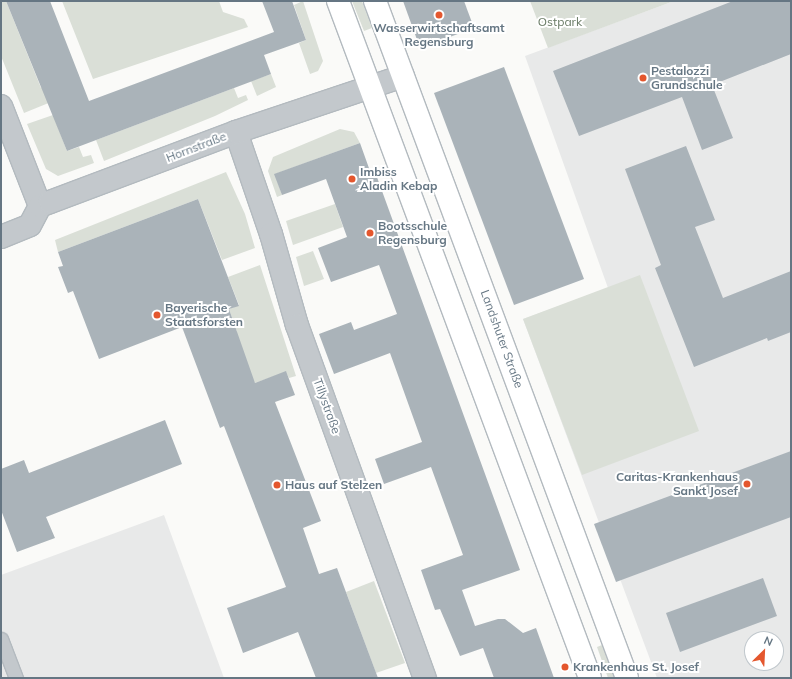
<!DOCTYPE html>
<html>
<head>
<meta charset="utf-8">
<style>
	body { margin:0 }
	#map { position:relative; width:792px; height:679px; overflow:hidden; background:#fafaf8; font-family:Mulish,sans-serif }
	div>[style] { position:absolute }
	.built>* { inset:0; background:#e8e9e9 }
	.green>* { inset:0; background:#dadfd7 }
	.building>* { inset:0; background:#aab3b9 }
	.roads { filter:drop-shadow(1px 0 #b3babf) drop-shadow(-1px 0 #b3babf) drop-shadow(0 1px #b3babf) drop-shadow(0 -1px #b3babf) }
	.service>* { height:13px; margin:-6.5px; padding:0 6.5px; transform-origin:6.5px; border-radius:6.5px; background:#c3c8cc }
	.minor>* { height:22px; margin:-11px; padding:0 11px; transform-origin:11px; border-radius:11px; background:#c3c8cc }
	.secondary>* { height:22px; margin:-11px; padding:0 11px; transform-origin:11px; border-radius:11px; background:#fff }
	.dots>* { width:11px; height:11px; translate:-50% -50%; box-sizing:border-box; border:2px solid #fff; border-radius:50% }
	span { translate:-50% -50%; white-space:nowrap; text-align:center; line-height:1.15; -webkit-text-stroke:4px #fff; paint-order:stroke }
	.park-label { font-size:12px; color:#687a64 }
	.poi-label { font-size:12px; color:#657683; font-weight:700 }
	.left { translate:0 -50%; text-align:left }
	.right { translate:-100% -50%; text-align:right }
	.street-label { font-size:12px; color:#657683 }
	.frame { position:absolute; inset:0; border:2px solid #657683; pointer-events:none }
	.north { position:absolute; left:744px; top:631px; width:40px; height:40px; box-sizing:border-box; background:#fff; border:1px solid #c1c8cd; border-radius:50%; rotate:24deg; font-size:11px; font-weight:700; line-height:16px; text-align:center; color:#657683 }
	.north::after { content:''; display:block; margin:auto; width:14px; height:18px; background:#e4572e; clip-path:polygon(50% 0,100% 100%,50% 72%,0 100%) }
</style>
</head>
<body>
<div id="map">
	<div class="built">
		<div style="clip-path:polygon(evenodd,674px 1px,791px 1px,791px 678px,657px 678px,523px 319px,608px 288px,525px 56px,674px 1px,752px 639px,776px 639px,776px 663px,752px 663px,752px 639px)"></div>
		<div style="clip-path:polygon(164px 515px,224px 678px,1px 678px,1px 575px)"></div>
	</div>
	<div class="green">
		<div style="clip-path:polygon(1px 1px,6px 1px,41px 88px,78px 74px,83px 89px,24px 113px,1px 56px)"></div>
		<div style="clip-path:polygon(62px 1px,219px 1px,223px 12px,244px 19px,248px 27px,93px 79px)"></div>
		<div style="clip-path:polygon(303px 1px,323px 61px,318px 71px,310px 74px,299px 43px,306px 40px,294px 5px)"></div>
		<div style="clip-path:polygon(352px 1px,362px 1px,372px 28px,364px 31px)"></div>
		<div style="clip-path:polygon(530px 1px,674px 1px,548px 48px)"></div>
		<div style="clip-path:polygon(271px 74px,276px 87px,257px 96px,251px 81px)"></div>
		<div style="clip-path:polygon(234px 88px,238px 98px,246px 95px,248px 100px,215px 116px,104px 161px,96px 140px)"></div>
		<div style="clip-path:polygon(53px 115px,67px 151px,79px 147px,83px 157px,91px 155px,94px 163px,58px 176px,46px 169px,27px 124px)"></div>
		<div style="clip-path:polygon(340px 129px,354px 132px,360px 143px,275px 174px,282px 195px,277px 197px,268px 171px,273px 157px)"></div>
		<div style="clip-path:polygon(226px 172px,245px 214px,255px 248px,222px 260px,198px 199px,58px 252px,55px 240px)"></div>
		<div style="clip-path:polygon(335px 204px,343px 227px,293px 245px,286px 221px)"></div>
		<div style="clip-path:polygon(313px 251px,324px 279px,304px 286px,296px 257px)"></div>
		<div style="clip-path:polygon(260px 265px,296px 376px,289px 378px,286px 372px,255px 383px,226px 337px,237px 332px,229px 309px,239px 305px,228px 277px)"></div>
		<div style="clip-path:polygon(640px 275px,699px 431px,582px 475px,523px 319px)"></div>
		<div style="clip-path:polygon(374px 581px,405px 663px,376px 673px,346px 592px)"></div>
		<div style="clip-path:polygon(602px 645px,614px 678px,608px 678px,597px 647px)"></div>
	</div>
	<div class="building">
		<div style="clip-path:polygon(6px 1px,50px 1px,89px 101px,274px 32px,262px 1px,292px 1px,306px 40px,264px 55px,271px 74px,67px 151px)"></div>
		<div style="clip-path:polygon(403px 1px,464px 1px,474px 28px,420px 48px)"></div>
		<div style="clip-path:polygon(733px 1px,791px 1px,791px 54px,712px 85px,733px 138px,702px 150px,682px 97px,579px 136px,553px 71px)"></div>
		<div style="clip-path:polygon(504px 67px,584px 279px,514px 305px,434px 93px)"></div>
		<div style="clip-path:polygon(360px 143px,370px 171px,374px 169px,520px 570px,462px 590px,475px 626px,498px 619px,505px 619px,523px 633px,536px 628px,554px 678px,494px 678px,483px 648px,460px 656px,440px 609px,435px 610px,421px 570px,463px 555px,431px 467px,384px 484px,375px 459px,422px 442px,390px 353px,334px 374px,319px 334px,351px 322px,354px 330px,397px 314px,379px 265px,331px 282px,318px 248px,347px 237px,326px 179px,282px 195px,274px 174px)"></div>
		<div style="clip-path:polygon(686px 146px,715px 220px,695px 227px,723px 298px,791px 271px,791px 332px,768px 341px,767px 338px,694px 367px,655px 268px,661px 265px,625px 169px)"></div>
		<div style="clip-path:polygon(198px 199px,239px 306px,229px 309px,255px 383px,286px 371px,295px 395px,275px 402px,321px 521px,303px 528px,319px 574px,337px 568px,378px 678px,316px 678px,298px 632px,243px 653px,227px 608px,286px 587px,224px 426px,220px 428px,182px 327px,99px 359px,73px 291px,68px 293px,58px 267px,63px 266px,58px 252px)"></div>
		<div style="clip-path:polygon(165px 420px,182px 464px,46px 517px,55px 538px,17px 552px,1px 510px,1px 469px,24px 460px,29px 473px)"></div>
		<div style="clip-path:polygon(791px 451px,791px 517px,616px 582px,594px 524px)"></div>
		<div style="clip-path:polygon(763px 578px,777px 616px,680px 652px,666px 613px)"></div>
	</div>
	<div class="roads">
		<div class="service">
			<div style="left:1px;top:639px;width:42px;rotate:69deg"></div>
		</div>
		<div class="minor">
			<div style="left:1px;top:106px;width:107px;rotate:68.7deg"></div>
			<div style="left:236px;top:132px;width:108px;rotate:71.1deg"></div>
			<div style="left:271px;top:234px;width:95px;rotate:74.1deg"></div>
			<div style="left:297px;top:325px;width:375px;rotate:70.1deg"></div>
			<div style="left:1px;top:237px;width:31px;rotate:-22deg"></div>
			<div style="left:30px;top:225px;width:21px;rotate:-62deg"></div>
			<div style="left:40px;top:206px;width:11px;rotate:-22deg"></div>
			<div style="left:50px;top:202px;width:199px;rotate:-20.6deg"></div>
			<div style="left:236px;top:132px;width:176px;rotate:-18.5deg"></div>
		</div>
		<div class="secondary">
			<div style="left:338px;top:1px;width:722px;rotate:69.58deg"></div>
			<div style="left:375px;top:1px;width:722px;rotate:69.58deg"></div>
		</div>
	</div>
	<div class="dots">
		<div style="left:439px;top:15px;background:#e4572e"></div>
		<div style="left:643px;top:78px;background:#e4572e"></div>
		<div style="left:352px;top:179px;background:#e4572e"></div>
		<div style="left:370px;top:233px;background:#e4572e"></div>
		<div style="left:157px;top:315px;background:#e4572e"></div>
		<div style="left:747px;top:484px;background:#e4572e"></div>
		<div style="left:277px;top:485px;background:#e4572e"></div>
		<div style="left:565px;top:667px;background:#e4572e"></div>
	</div>
	<div class="park-label">
		<span style="left:560px;top:22px">Ostpark</span>
	</div>
	<div class="poi-label">
		<span style="left:439px;top:35px">Wasserwirtschaftsamt<br>Regensburg</span>
		<span class="left" style="left:651px;top:78px">Pestalozzi<br>Grundschule</span>
		<span class="left" style="left:360px;top:179px">Imbiss<br>Aladin Kebap</span>
		<span class="left" style="left:378px;top:233px">Bootsschule<br>Regensburg</span>
		<span class="left" style="left:165px;top:315px">Bayerische<br>Staatsforsten</span>
		<span class="right" style="left:738px;top:484px">Caritas-Krankenhaus<br>Sankt Josef</span>
		<span class="left" style="left:285px;top:485px">Haus auf Stelzen</span>
		<span class="left" style="left:573px;top:667px">Krankenhaus St. Josef</span>
	</div>
	<div class="street-label">
		<span style="left:196px;top:147px;rotate:-21deg">Hornstraße</span>
		<span style="left:502px;top:339px;rotate:70deg">Landshuter Straße</span>
		<span style="left:327px;top:406px;rotate:70deg">Tillystraße</span>
	</div>
	<div class="frame"></div>
	<div class="north">N</div>
</div>
</body>
</html>
